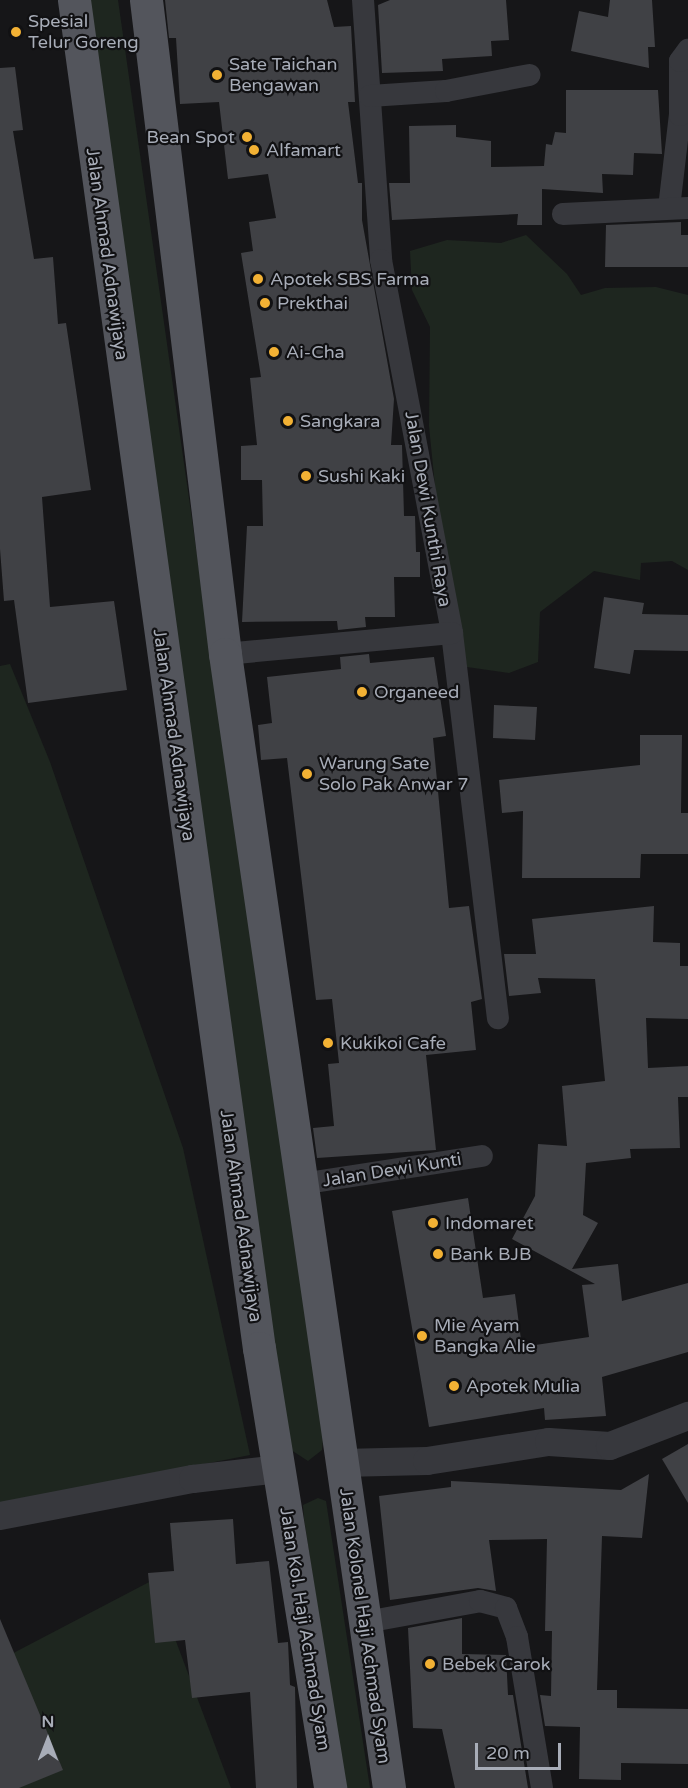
<!DOCTYPE html>
<html>
<head>
<meta charset="utf-8">
<style>
	body { margin:0 }
	#map { position:relative; width:688px; height:1788px; overflow:hidden; background:#161618; font-family:"Varela Round",sans-serif }
	div>[style] { position:absolute }
	.green>* { inset:0; background:#1e261f }
	.building>* { inset:0; background:#404145 }
	.minor>* { height:22px; margin:-11px; padding:0 11px; transform-origin:11px; border-radius:11px; background:#37383d }
	.tertiary>* { height:28px; margin:-14px; padding:0 14px; transform-origin:14px; border-radius:14px; background:#37383d }
	.primary>* { height:33px; margin:-16.5px; padding:0 16.5px; transform-origin:16.5px; border-radius:16.5px; background:#53555c }
	.dots>* { width:16px; height:16px; translate:-50% -50%; box-sizing:border-box; border:3px solid #111113; border-radius:50% }
	span { translate:-50% -50%; white-space:nowrap; text-align:center; line-height:1.15; -webkit-text-stroke:4.5px #111113; paint-order:stroke }
	.poi-label { font-size:18px; color:#a8adb8 }
	.left { translate:0 -50%; text-align:left }
	.right { translate:-100% -50%; text-align:right }
	.street-label { font-size:18px; color:#a8adb8 }
	.north { position:absolute; left:18px; top:1710px; width:60px; height:60px; -webkit-text-stroke:4px #111113; paint-order:stroke; rotate:0deg; font-size:16px; font-weight:700; line-height:24px; text-align:center; color:#a8adb8 }
	.north::after { content:''; display:block; margin:auto; width:21px; height:27px; background:#a8adb8; clip-path:polygon(50% 0,100% 100%,50% 72%,0 100%) }
	.scale { position:absolute; left:475px; top:1743px; width:86px; height:27px; box-sizing:border-box; border:3px solid #a8adb8; border-top:0; padding-left:8px; font-size:18px; line-height:21px; white-space:nowrap; color:#a8adb8; -webkit-text-stroke:4px #111113; paint-order:stroke }
</style>
</head>
<body>
<div id="map">
	<div class="green">
		<div style="clip-path:polygon(77px 0,118px 0,323px 1439px,322px 1450px,308px 1461px,288px 1448px)"></div>
		<div style="clip-path:polygon(526px 235px,567px 274px,581px 295px,605px 288px,656px 287px,688px 295px,688px 570px,672px 561px,641px 563px,640px 580px,594px 571px,540px 612px,538px 662px,509px 673px,467px 667px,436px 496px,429px 426px,430px 327px,412px 290px,410px 251px,447px 240px,501px 243px)"></div>
		<div style="clip-path:polygon(10px 664px,50px 762px,183px 1148px,250px 1455px,0 1504px,0 666px)"></div>
		<div style="clip-path:polygon(318px 1498px,326px 1501px,370px 1788px,345px 1788px,304px 1519px,303px 1505px)"></div>
		<div style="clip-path:polygon(153px 1580px,231px 1788px,0 1788px,0 1660px)"></div>
	</div>
	<div class="building">
		<div style="clip-path:polygon(165px 0,327px 0,334px 27px,351px 26px,355px 102px,348px 102px,358px 183px,362px 183px,362px 220px,394px 399px,391px 445px,402px 445px,404px 516px,415px 516px,416px 552px,420px 552px,420px 577px,394px 577px,395px 617px,365px 617px,366px 627px,338px 630px,337px 621px,242px 622px,247px 526px,263px 526px,262px 480px,241px 480px,241px 446px,257px 445px,250px 378px,261px 377px,241px 253px,253px 251px,249px 222px,276px 218px,268px 174px,228px 179px,219px 102px,180px 104px,176px 38px,169px 38px)"></div>
		<div style="clip-path:polygon(390px 0,506px 0,509px 40px,491px 41px,492px 56px,442px 59px,443px 71px,382px 73px,378px 5px)"></div>
		<div style="clip-path:polygon(610px 0,652px 0,655px 47px,648px 47px,649px 68px,571px 51px,579px 11px,608px 17px)"></div>
		<div style="clip-path:polygon(15px 67px,23px 130px,13px 131px,34px 259px,53px 257px,58px 324px,66px 323px,91px 490px,42px 497px,50px 607px,114px 601px,127px 690px,28px 703px,14px 600px,4px 601px,0 549px,0 68px)"></div>
		<div style="clip-path:polygon(566px 90px,658px 90px,662px 154px,634px 153px,633px 175px,602px 174px,603px 193px,542px 189px,542px 225px,517px 225px,518px 214px,392px 220px,389px 183px,410px 183px,409px 126px,456px 125px,456px 137px,491px 141px,491px 167px,544px 166px,546px 144px,552px 145px,555px 132px,566px 133px)"></div>
		<div style="clip-path:polygon(681px 222px,681px 235px,688px 235px,688px 267px,605px 267px,606px 225px)"></div>
		<div style="clip-path:polygon(604px 597px,644px 603px,642px 614px,688px 615px,688px 651px,634px 650px,630px 674px,594px 668px)"></div>
		<div style="clip-path:polygon(369px 654px,370px 663px,434px 657px,446px 736px,433px 738px,449px 908px,469px 906px,482px 999px,471px 1002px,476px 1050px,426px 1055px,436px 1150px,317px 1158px,313px 1128px,334px 1126px,328px 1064px,339px 1063px,332px 999px,316px 1000px,287px 758px,261px 760px,258px 725px,272px 723px,267px 677px,341px 669px,340px 657px)"></div>
		<div style="clip-path:polygon(494px 705px,537px 707px,535px 740px,493px 738px)"></div>
		<div style="clip-path:polygon(640px 735px,682px 735px,681px 813px,688px 813px,688px 854px,641px 854px,640px 878px,522px 878px,523px 811px,502px 813px,499px 780px,640px 765px)"></div>
		<div style="clip-path:polygon(654px 906px,653px 942px,680px 943px,680px 966px,688px 966px,688px 1019px,646px 1018px,648px 1068px,688px 1066px,688px 1097px,678px 1097px,680px 1148px,630px 1149px,631px 1158px,586px 1163px,583px 1215px,598px 1223px,572px 1269px,618px 1264px,622px 1301px,688px 1283px,688px 1352px,602px 1377px,606px 1416px,545px 1420px,544px 1408px,429px 1427px,392px 1211px,468px 1198px,483px 1298px,515px 1294px,522px 1347px,589px 1337px,582px 1285px,595px 1284px,512px 1239px,535px 1196px,538px 1144px,567px 1146px,562px 1086px,605px 1081px,595px 979px,538px 978px,541px 993px,509px 996px,504px 954px,536px 954px,532px 919px)"></div>
		<div style="clip-path:polygon(688px 1444px,688px 1503px,662px 1459px)"></div>
		<div style="clip-path:polygon(649px 1474px,642px 1538px,602px 1536px,597px 1690px,617px 1690px,617px 1708px,688px 1709px,688px 1764px,621px 1763px,621px 1780px,579px 1779px,580px 1727px,545px 1726px,540px 1695px,551px 1696px,552px 1631px,545px 1631px,547px 1539px,489px 1540px,496px 1591px,478px 1588px,390px 1600px,379px 1496px,451px 1487px,451px 1481px,621px 1490px)"></div>
		<div style="clip-path:polygon(233px 1519px,236px 1564px,269px 1561px,278px 1643px,288px 1642px,290px 1685px,295px 1687px,297px 1788px,256px 1788px,250px 1692px,192px 1698px,185px 1640px,155px 1643px,148px 1573px,174px 1571px,170px 1523px)"></div>
		<div style="clip-path:polygon(462px 1618px,462px 1654px,506px 1655px,508px 1695px,513px 1695px,528px 1788px,455px 1788px,442px 1729px,413px 1728px,408px 1628px)"></div>
		<div style="clip-path:polygon(0 1619px,63px 1770px,19px 1788px,0 1788px)"></div>
	</div>
	<div class="minor">
		<div style="left:363px;top:0;width:261px;rotate:86deg"></div>
		<div style="left:381px;top:260px;width:380px;rotate:79.2deg"></div>
		<div style="left:452px;top:633px;width:388px;rotate:83.2deg"></div>
		<div style="left:370px;top:96px;width:76px;rotate:-3.8deg"></div>
		<div style="left:446px;top:91px;width:85px;rotate:-10.9deg"></div>
		<div style="left:669px;top:208px;width:94px;rotate:-83.3deg"></div>
		<div style="left:680px;top:115px;width:54px;rotate:-90deg"></div>
		<div style="left:680px;top:61px;width:14px;rotate:-54deg"></div>
		<div style="left:563px;top:214px;width:125px;rotate:-2.7deg"></div>
		<div style="left:225px;top:654px;width:228px;rotate:-5.3deg"></div>
		<div style="left:301px;top:1184px;width:183px;rotate:-8.8deg"></div>
		<div style="left:366px;top:1622px;width:116px;rotate:-10.4deg"></div>
		<div style="left:480px;top:1601px;width:27px;rotate:15deg"></div>
		<div style="left:506px;top:1608px;width:31px;rotate:69deg"></div>
		<div style="left:517px;top:1637px;width:153px;rotate:80.6deg"></div>
	</div>
	<div class="tertiary">
		<div style="left:342px;top:1463px;width:85px;rotate:-1.3deg"></div>
		<div style="left:427px;top:1461px;width:123px;rotate:-8.9deg"></div>
		<div style="left:549px;top:1442px;width:61px;rotate:3.8deg"></div>
		<div style="left:610px;top:1446px;width:84px;rotate:-21deg"></div>
		<div style="left:0;top:1516px;width:197px;rotate:-10.9deg"></div>
		<div style="left:193px;top:1479px;width:87px;rotate:-6.6deg"></div>
	</div>
	<div class="primary">
		<div style="left:74px;top:0;width:1361px;rotate:82.19deg"></div>
		<div style="left:259px;top:1348px;width:446px;rotate:80.8deg"></div>
		<div style="left:146px;top:0;width:659px;rotate:83.11deg"></div>
		<div style="left:225px;top:654px;width:1146px;rotate:81.77deg"></div>
	</div>
	<div class="dots">
		<div style="left:16px;top:32px;background:#f2b134"></div>
		<div style="left:217px;top:75px;background:#f2b134"></div>
		<div style="left:247px;top:137px;background:#f2b134"></div>
		<div style="left:254px;top:150px;background:#f2b134"></div>
		<div style="left:258px;top:279px;background:#f2b134"></div>
		<div style="left:265px;top:303px;background:#f2b134"></div>
		<div style="left:274px;top:352px;background:#f2b134"></div>
		<div style="left:288px;top:421px;background:#f2b134"></div>
		<div style="left:306px;top:476px;background:#f2b134"></div>
		<div style="left:362px;top:692px;background:#f2b134"></div>
		<div style="left:307px;top:774px;background:#f2b134"></div>
		<div style="left:328px;top:1043px;background:#f2b134"></div>
		<div style="left:433px;top:1223px;background:#f2b134"></div>
		<div style="left:438px;top:1254px;background:#f2b134"></div>
		<div style="left:422px;top:1336px;background:#f2b134"></div>
		<div style="left:454px;top:1386px;background:#f2b134"></div>
		<div style="left:430px;top:1664px;background:#f2b134"></div>
	</div>
	<div class="poi-label">
		<span class="left" style="left:28px;top:32px">Spesial<br>Telur Goreng</span>
		<span class="left" style="left:229px;top:75px">Sate Taichan<br>Bengawan</span>
		<span class="right" style="left:235px;top:137px">Bean Spot</span>
		<span class="left" style="left:266px;top:150px">Alfamart</span>
		<span class="left" style="left:270px;top:279px">Apotek SBS Farma</span>
		<span class="left" style="left:277px;top:303px">Prekthai</span>
		<span class="left" style="left:286px;top:352px">Ai-Cha</span>
		<span class="left" style="left:300px;top:421px">Sangkara</span>
		<span class="left" style="left:318px;top:476px">Sushi Kaki</span>
		<span class="left" style="left:374px;top:692px">Organeed</span>
		<span class="left" style="left:319px;top:774px">Warung Sate<br>Solo Pak Anwar 7</span>
		<span class="left" style="left:340px;top:1043px">Kukikoi Cafe</span>
		<span class="left" style="left:445px;top:1223px">Indomaret</span>
		<span class="left" style="left:450px;top:1254px">Bank BJB</span>
		<span class="left" style="left:434px;top:1336px">Mie Ayam<br>Bangka Alie</span>
		<span class="left" style="left:466px;top:1386px">Apotek Mulia</span>
		<span class="left" style="left:442px;top:1664px">Bebek Carok</span>
	</div>
	<div class="street-label">
		<span style="left:107px;top:254px;rotate:82deg">Jalan Ahmad Adnawijaya</span>
		<span style="left:428px;top:509px;rotate:80deg">Jalan Dewi Kunthi Raya</span>
		<span style="left:174px;top:735px;rotate:82deg">Jalan Ahmad Adnawijaya</span>
		<span style="left:392px;top:1170px;rotate:-9deg">Jalan Dewi Kunti</span>
		<span style="left:241px;top:1216px;rotate:82deg">Jalan Ahmad Adnawijaya</span>
		<span style="left:365px;top:1626px;rotate:82deg">Jalan Kolonel Haji Achmad Syam</span>
		<span style="left:305px;top:1629px;rotate:81deg">Jalan Kol. Haji Achmad Syam</span>
	</div>
	<div class="north">N</div>
	<div class="scale">20 m</div>
</div>
</body>
</html>
